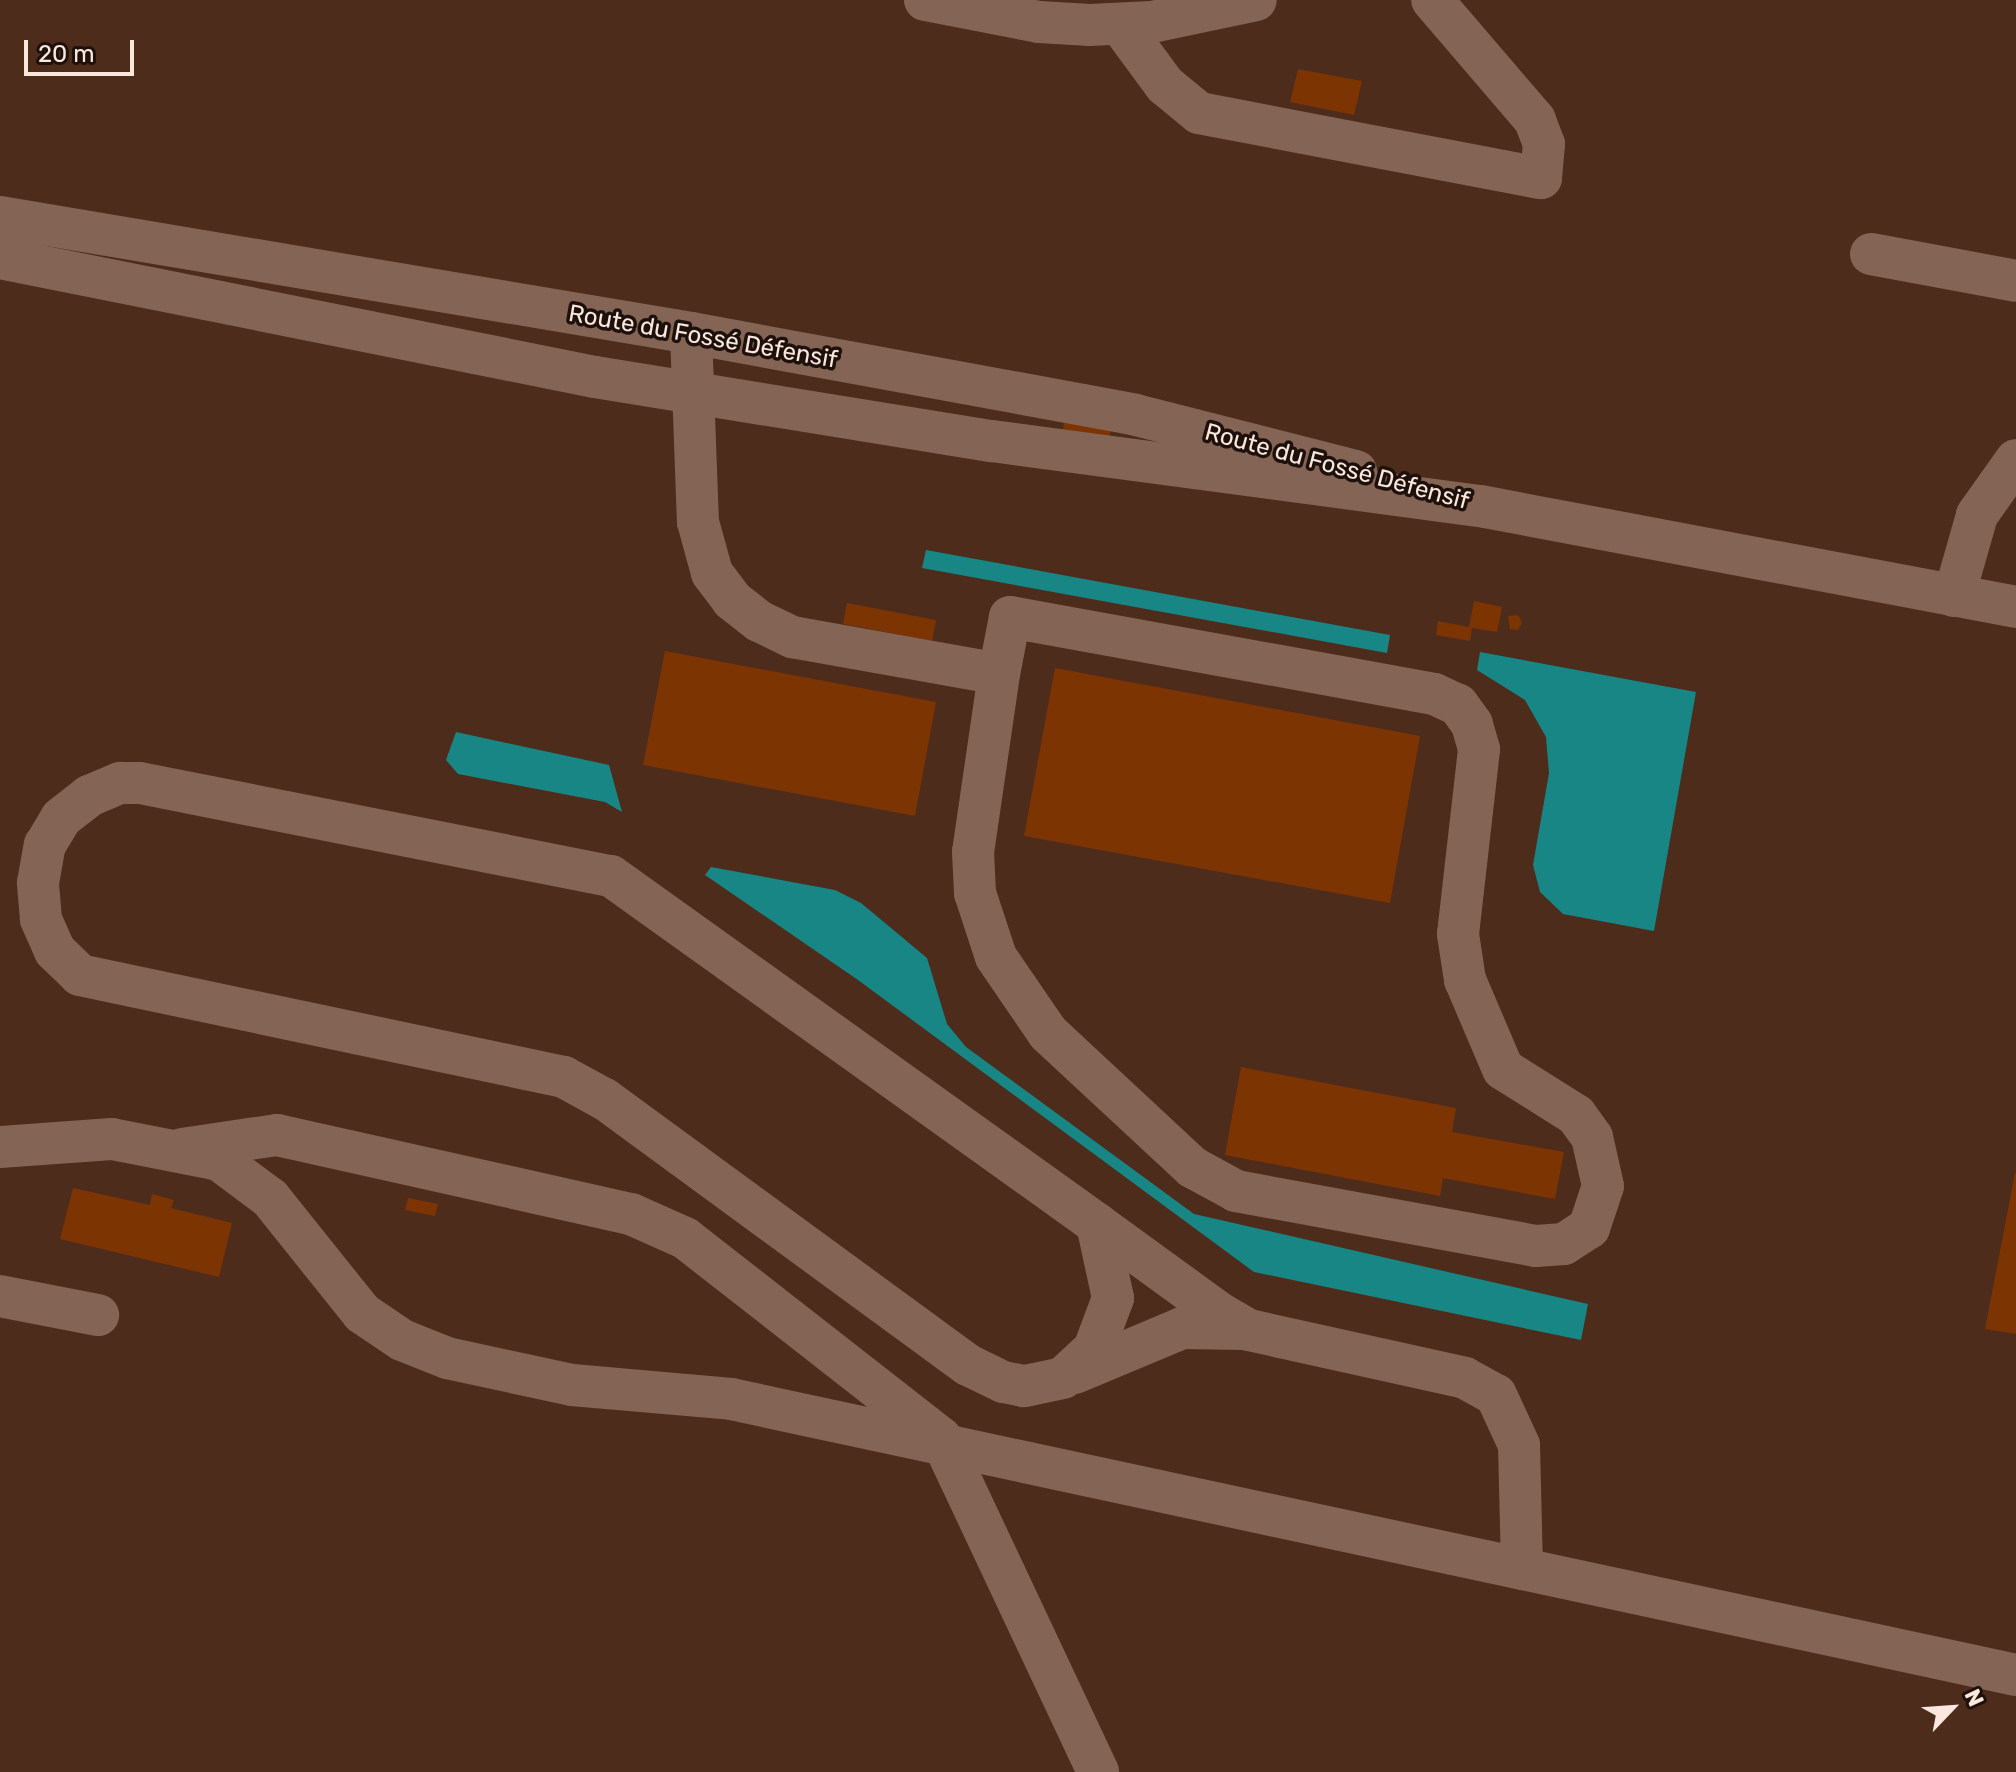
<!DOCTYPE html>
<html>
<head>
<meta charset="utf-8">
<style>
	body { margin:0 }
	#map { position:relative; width:2016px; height:1772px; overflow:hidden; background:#402417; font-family:Rubik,sans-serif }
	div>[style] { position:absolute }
	.built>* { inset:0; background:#4e2c1b }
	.water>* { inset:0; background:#188685 }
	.building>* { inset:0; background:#7d3403 }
	.minor>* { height:42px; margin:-21px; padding:0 21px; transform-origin:21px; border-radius:21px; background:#846455 }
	span { translate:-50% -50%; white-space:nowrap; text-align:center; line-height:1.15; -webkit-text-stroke:7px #1e110b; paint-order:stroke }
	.street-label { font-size:24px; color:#fae7de }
	.north { position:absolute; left:1912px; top:1668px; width:80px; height:80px; -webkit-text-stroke:6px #1e110b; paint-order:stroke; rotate:65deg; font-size:22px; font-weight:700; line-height:32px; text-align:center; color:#fae7de }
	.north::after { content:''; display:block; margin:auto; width:28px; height:36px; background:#fae7de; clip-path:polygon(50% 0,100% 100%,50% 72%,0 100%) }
	.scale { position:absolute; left:24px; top:40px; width:110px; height:36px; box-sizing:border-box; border:4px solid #fae7de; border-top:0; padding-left:10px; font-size:24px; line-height:28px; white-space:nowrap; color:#fae7de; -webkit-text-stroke:6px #1e110b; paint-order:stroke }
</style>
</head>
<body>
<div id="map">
	<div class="built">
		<div style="clip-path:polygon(0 0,2016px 0,2016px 1772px,0 1772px)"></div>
	</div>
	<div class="water">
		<div style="clip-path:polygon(926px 550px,1390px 635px,1387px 653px,922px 568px)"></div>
		<div style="clip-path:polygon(1480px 652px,1696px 692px,1654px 931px,1563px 914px,1540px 892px,1533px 865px,1549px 773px,1546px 737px,1525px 700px,1477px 670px)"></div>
		<div style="clip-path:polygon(456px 732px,609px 765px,622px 812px,605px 802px,458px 774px,446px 760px)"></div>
		<div style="clip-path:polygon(711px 867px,835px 890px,861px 903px,927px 958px,947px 1024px,966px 1047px,1194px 1214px,1588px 1304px,1581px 1340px,1254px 1272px,858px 980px,705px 875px)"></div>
	</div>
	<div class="building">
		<div style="clip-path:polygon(1298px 69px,1362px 81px,1354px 115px,1290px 102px)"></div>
		<div style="clip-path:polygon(1065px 417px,1111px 425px,1109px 441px,1062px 435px)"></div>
		<div style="clip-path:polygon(1474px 601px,1502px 607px,1497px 632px,1472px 628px,1470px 641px,1436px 635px,1438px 621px,1469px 627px)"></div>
		<div style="clip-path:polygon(847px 603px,936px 620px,932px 641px,843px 624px)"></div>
		<div style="clip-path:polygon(1518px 615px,1522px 623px,1518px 630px,1510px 629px,1508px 616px)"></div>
		<div style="clip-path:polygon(665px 651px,936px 702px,915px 816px,643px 765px)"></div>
		<div style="clip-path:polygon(1055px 668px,1420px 736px,1390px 903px,1024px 836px)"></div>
		<div style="clip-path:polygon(1241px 1067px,1456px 1108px,1452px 1132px,1564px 1152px,1555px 1199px,1443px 1178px,1440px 1196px,1225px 1155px)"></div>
		<div style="clip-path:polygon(2015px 1173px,2016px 1173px,2016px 1334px,1985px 1329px)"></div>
		<div style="clip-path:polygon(73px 1188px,150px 1205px,152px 1194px,174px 1200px,171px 1208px,232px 1223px,219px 1277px,60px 1239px)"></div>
		<div style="clip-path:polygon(408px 1198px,438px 1204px,435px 1216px,405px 1210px)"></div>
	</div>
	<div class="minor">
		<div style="left:925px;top:0;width:116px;rotate:10.9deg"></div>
		<div style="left:1039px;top:22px;width:51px;rotate:3.4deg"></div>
		<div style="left:1090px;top:25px;width:62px;rotate:-2.8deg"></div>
		<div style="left:1152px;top:22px;width:106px;rotate:-11.9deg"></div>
		<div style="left:1120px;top:24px;width:76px;rotate:53.6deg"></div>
		<div style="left:1165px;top:85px;width:44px;rotate:39.5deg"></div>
		<div style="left:1199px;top:113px;width:348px;rotate:10.8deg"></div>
		<div style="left:1541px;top:178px;width:34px;rotate:-85deg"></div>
		<div style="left:1544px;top:144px;width:26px;rotate:-111deg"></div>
		<div style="left:1535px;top:120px;width:158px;rotate:-130.6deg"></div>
		<div style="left:0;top:217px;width:701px;rotate:9.53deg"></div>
		<div style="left:691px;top:333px;width:452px;rotate:10.4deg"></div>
		<div style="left:1136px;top:415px;width:227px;rotate:14.3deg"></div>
		<div style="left:1871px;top:254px;width:147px;rotate:10.5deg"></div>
		<div style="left:0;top:258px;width:607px;rotate:11.31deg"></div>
		<div style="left:595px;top:377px;width:402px;rotate:9.2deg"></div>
		<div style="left:992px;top:441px;width:492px;rotate:7.6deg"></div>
		<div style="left:1480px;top:506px;width:545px;rotate:10.67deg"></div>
		<div style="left:691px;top:333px;width:189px;rotate:87.9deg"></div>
		<div style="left:698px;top:522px;width:53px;rotate:74.6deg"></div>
		<div style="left:712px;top:573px;width:34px;rotate:53deg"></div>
		<div style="left:732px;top:600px;width:34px;rotate:38deg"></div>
		<div style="left:759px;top:621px;width:37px;rotate:26deg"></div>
		<div style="left:792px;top:637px;width:210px;rotate:10.1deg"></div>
		<div style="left:999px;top:674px;width:180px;rotate:98.3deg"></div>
		<div style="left:973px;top:852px;width:41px;rotate:87.2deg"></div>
		<div style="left:975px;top:893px;width:67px;rotate:71.8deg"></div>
		<div style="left:996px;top:957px;width:92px;rotate:55.6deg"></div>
		<div style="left:1048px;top:1033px;width:197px;rotate:42.9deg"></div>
		<div style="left:1192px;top:1167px;width:50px;rotate:28.6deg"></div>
		<div style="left:1236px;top:1191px;width:305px;rotate:10.4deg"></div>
		<div style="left:1536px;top:1246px;width:28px;rotate:-4deg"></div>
		<div style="left:1564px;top:1244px;width:30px;rotate:-33deg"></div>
		<div style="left:1589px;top:1228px;width:44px;rotate:-71.6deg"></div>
		<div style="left:1603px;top:1186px;width:50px;rotate:-102.7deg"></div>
		<div style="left:1592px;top:1137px;width:27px;rotate:-126deg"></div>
		<div style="left:1576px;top:1115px;width:86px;rotate:-147.8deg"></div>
		<div style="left:1503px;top:1069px;width:97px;rotate:-113.1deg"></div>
		<div style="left:1465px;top:980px;width:47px;rotate:-98.7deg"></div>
		<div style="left:1458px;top:934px;width:186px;rotate:-83.5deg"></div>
		<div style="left:1479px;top:749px;width:26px;rotate:-106deg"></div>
		<div style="left:1472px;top:724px;width:24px;rotate:-126deg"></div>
		<div style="left:1458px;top:705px;width:26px;rotate:-155deg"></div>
		<div style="left:1434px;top:694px;width:431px;rotate:-169.7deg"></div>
		<div style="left:1010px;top:617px;width:58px;rotate:100.9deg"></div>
		<div style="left:1954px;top:596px;width:84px;rotate:-74.1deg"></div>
		<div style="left:1977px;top:515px;width:67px;rotate:-54.7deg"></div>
		<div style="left:0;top:1147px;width:112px;rotate:-4.1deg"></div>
		<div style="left:112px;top:1139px;width:109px;rotate:11.1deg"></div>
		<div style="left:219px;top:1160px;width:64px;rotate:36.7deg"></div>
		<div style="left:270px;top:1198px;width:147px;rotate:51.3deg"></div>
		<div style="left:362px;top:1313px;width:48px;rotate:34deg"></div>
		<div style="left:402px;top:1340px;width:48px;rotate:21.8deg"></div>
		<div style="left:447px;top:1358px;width:128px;rotate:12.2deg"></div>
		<div style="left:572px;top:1385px;width:160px;rotate:5deg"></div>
		<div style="left:731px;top:1399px;width:1314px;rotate:12.12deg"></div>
		<div style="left:182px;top:1149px;width:96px;rotate:-8.4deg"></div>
		<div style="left:277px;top:1135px;width:363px;rotate:12.6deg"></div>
		<div style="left:631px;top:1214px;width:59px;rotate:24deg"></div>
		<div style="left:685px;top:1238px;width:325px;rotate:38deg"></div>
		<div style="left:941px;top:1438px;width:369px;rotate:64.8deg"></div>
		<div style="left:1097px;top:1224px;width:76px;rotate:77.8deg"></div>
		<div style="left:1113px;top:1298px;width:54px;rotate:110.4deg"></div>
		<div style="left:1094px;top:1349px;width:42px;rotate:136.9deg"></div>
		<div style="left:1063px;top:1378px;width:40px;rotate:168deg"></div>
		<div style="left:1024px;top:1386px;width:21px;rotate:-169deg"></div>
		<div style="left:1003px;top:1382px;width:39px;rotate:-154deg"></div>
		<div style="left:968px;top:1365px;width:451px;rotate:-143.8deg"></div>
		<div style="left:604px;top:1099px;width:46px;rotate:-151.2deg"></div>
		<div style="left:564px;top:1077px;width:495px;rotate:-168.1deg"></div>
		<div style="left:80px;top:975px;width:35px;rotate:-136deg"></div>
		<div style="left:55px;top:951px;width:35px;rotate:-114deg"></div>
		<div style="left:41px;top:919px;width:36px;rotate:-95deg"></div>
		<div style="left:38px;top:883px;width:39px;rotate:-80deg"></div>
		<div style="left:45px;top:845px;width:31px;rotate:-59deg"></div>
		<div style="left:61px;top:818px;width:36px;rotate:-38deg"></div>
		<div style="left:89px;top:796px;width:34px;rotate:-23deg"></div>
		<div style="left:120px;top:783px;width:20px"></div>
		<div style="left:140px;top:783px;width:480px;rotate:11.2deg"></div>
		<div style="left:611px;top:876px;width:598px;rotate:35.6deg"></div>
		<div style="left:1097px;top:1224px;width:153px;rotate:36deg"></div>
		<div style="left:1221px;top:1314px;width:32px;rotate:30deg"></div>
		<div style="left:1249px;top:1330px;width:221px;rotate:12.5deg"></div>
		<div style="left:1465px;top:1378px;width:35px;rotate:29deg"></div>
		<div style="left:1496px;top:1395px;width:55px;rotate:65.3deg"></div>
		<div style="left:1519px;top:1445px;width:124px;rotate:88.6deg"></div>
		<div style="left:0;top:1296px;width:100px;rotate:11deg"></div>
		<div style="left:1075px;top:1373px;width:116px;rotate:-22.8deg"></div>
		<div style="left:1182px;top:1328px;width:61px;rotate:0.9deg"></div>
	</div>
	<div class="street-label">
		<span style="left:703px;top:337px;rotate:10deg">Route du Fossé Défensif</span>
		<span style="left:1337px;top:467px;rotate:15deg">Route du Fossé Défensif</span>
	</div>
	<div class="north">N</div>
	<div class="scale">20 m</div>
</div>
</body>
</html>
